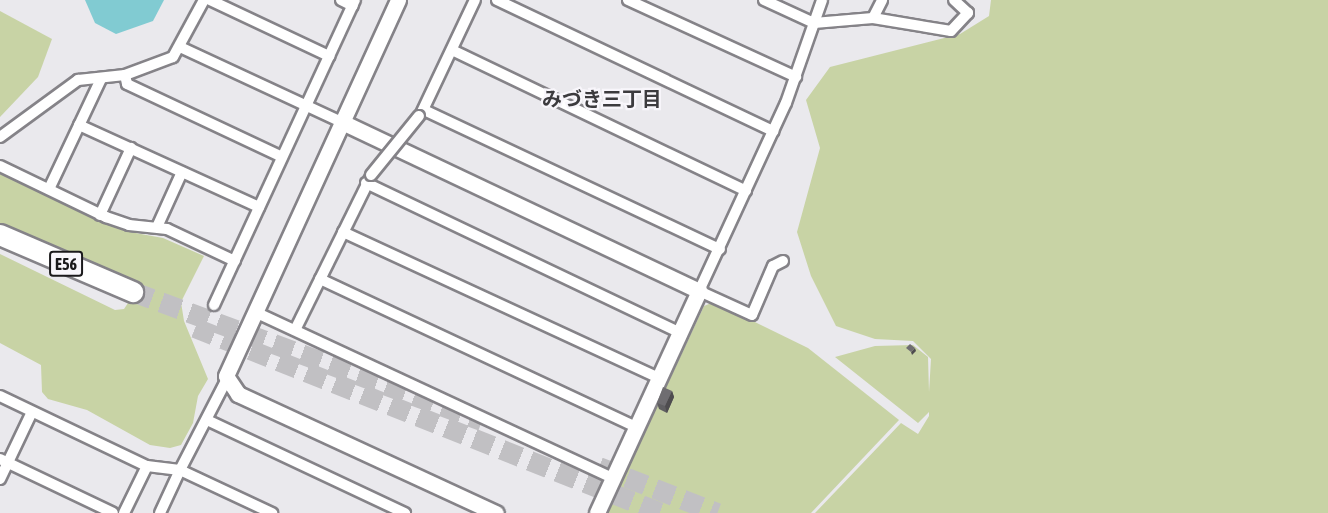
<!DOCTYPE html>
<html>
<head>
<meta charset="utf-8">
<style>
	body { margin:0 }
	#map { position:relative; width:1328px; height:513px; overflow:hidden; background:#eae9ed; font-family:"Asap Condensed","Noto Sans JP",sans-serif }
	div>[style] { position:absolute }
	.green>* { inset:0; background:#c8d3a5 }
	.water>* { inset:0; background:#81cbd2 }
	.highway-tunnel>* { height:20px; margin-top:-10px; transform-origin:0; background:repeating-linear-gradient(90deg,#c1c0c3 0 20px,transparent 0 30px) }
	.roads { filter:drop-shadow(2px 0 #858388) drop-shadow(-2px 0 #858388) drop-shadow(0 2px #858388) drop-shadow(0 -2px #858388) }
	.street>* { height:10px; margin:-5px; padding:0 5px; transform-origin:5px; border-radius:5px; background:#fff }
	.secondary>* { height:15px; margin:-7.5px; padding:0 7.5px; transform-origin:7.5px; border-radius:7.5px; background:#fff }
	.highway>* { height:20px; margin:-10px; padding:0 10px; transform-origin:10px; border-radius:10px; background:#fff }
	.bridges { filter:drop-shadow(2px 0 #858388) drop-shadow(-2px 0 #858388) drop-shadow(0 2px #858388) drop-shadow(0 -2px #858388) }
	.street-bridge>* { height:10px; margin:-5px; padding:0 5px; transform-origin:5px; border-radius:5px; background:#fff }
	.wall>* { inset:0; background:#5f5e61 }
	.shaded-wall>* { inset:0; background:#4e4c4f }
	.building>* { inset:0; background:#6f6d71 }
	span { translate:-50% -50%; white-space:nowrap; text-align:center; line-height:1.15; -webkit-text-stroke:4.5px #f8f6fb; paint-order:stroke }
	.shield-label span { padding:2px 4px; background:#f8f6fb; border:2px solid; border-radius:4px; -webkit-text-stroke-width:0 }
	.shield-label { font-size:16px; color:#1b1a1c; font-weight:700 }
	.neighbourhood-label { font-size:20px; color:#3c3b3e; font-weight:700 }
</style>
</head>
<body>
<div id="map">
	<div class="green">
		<div style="clip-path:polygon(991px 0,1328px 0,1328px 513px,815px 513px,901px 423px,918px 434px,929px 416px,929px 412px,918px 423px,835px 357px,875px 346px,913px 345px,928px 357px,929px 392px,931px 359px,913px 341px,875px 339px,836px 326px,811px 276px,797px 232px,820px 148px,806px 100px,830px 67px,960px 34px,989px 16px)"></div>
		<div style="clip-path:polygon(0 11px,52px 39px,38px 77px,0 117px)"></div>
		<div style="clip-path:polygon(0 171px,130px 232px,163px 238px,204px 256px,181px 302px,184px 321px,208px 379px,198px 396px,193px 423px,181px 445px,170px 448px,150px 445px,87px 410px,48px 399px,42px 392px,41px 365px,0 343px,0 254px,115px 310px,124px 309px,138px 288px,0 223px)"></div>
		<div style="clip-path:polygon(714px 302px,808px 348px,899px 420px,811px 513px,607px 513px,704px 306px)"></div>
	</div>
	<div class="water">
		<div style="clip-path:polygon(85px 0,164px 0,153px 21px,116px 34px,95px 23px)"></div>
	</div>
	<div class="highway-tunnel">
		<div style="left:133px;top:292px;width:372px;rotate:20.3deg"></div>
		<div style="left:195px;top:328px;width:501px;rotate:21.65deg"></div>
		<div style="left:599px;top:467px;width:127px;rotate:21.3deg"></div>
	</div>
	<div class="roads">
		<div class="street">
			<div style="left:210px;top:0;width:132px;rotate:25.2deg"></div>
			<div style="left:341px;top:0;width:13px;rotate:27deg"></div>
			<div style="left:497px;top:0;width:306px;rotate:25.4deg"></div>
			<div style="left:628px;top:0;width:185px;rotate:24.6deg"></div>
			<div style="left:764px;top:0;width:55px;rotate:24.7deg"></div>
			<div style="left:814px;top:23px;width:59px;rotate:-4.8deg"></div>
			<div style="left:873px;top:18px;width:79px;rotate:9.5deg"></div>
			<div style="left:951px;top:31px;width:25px;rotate:-47deg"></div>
			<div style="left:968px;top:13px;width:19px;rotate:-137deg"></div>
			<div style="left:873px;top:18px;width:20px;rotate:-63deg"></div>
			<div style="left:180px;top:47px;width:181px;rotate:24.9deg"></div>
			<div style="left:452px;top:50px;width:326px;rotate:25.6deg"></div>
			<div style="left:125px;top:75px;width:9px;rotate:77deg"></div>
			<div style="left:127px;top:84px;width:171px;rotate:25.2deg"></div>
			<div style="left:424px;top:110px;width:327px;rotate:25.2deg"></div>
			<div style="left:421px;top:114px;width:126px;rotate:-64.7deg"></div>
			<div style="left:79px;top:125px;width:198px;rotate:24.5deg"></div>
			<div style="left:0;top:137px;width:97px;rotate:-36.2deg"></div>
			<div style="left:78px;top:80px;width:47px;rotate:-6.1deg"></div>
			<div style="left:125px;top:75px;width:51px;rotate:-20.6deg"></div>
			<div style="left:173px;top:57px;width:65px;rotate:-61.5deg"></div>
			<div style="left:0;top:166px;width:118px;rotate:25.7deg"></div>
			<div style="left:106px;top:217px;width:24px;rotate:19deg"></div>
			<div style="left:129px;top:225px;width:38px;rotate:6deg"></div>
			<div style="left:167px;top:229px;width:75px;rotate:25.2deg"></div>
			<div style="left:366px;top:183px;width:348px;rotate:25.5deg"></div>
			<div style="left:49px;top:189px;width:122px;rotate:-64.7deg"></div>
			<div style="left:100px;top:215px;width:74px;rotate:-65.2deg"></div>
			<div style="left:157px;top:227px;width:60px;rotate:-65.6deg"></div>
			<div style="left:343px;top:232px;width:348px;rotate:24.8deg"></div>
			<div style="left:783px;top:261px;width:11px;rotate:153deg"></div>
			<div style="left:773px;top:266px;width:53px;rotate:113.2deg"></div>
			<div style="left:752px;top:315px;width:58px;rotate:-155.6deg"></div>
			<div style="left:699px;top:291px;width:207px;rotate:-65.2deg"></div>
			<div style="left:786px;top:103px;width:109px;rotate:-70.7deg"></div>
			<div style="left:320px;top:279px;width:349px;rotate:25.1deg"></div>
			<div style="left:214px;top:305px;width:336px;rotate:-65.2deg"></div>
			<div style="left:255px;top:312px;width:395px;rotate:24.9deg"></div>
			<div style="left:296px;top:328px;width:167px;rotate:-63.7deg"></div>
			<div style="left:0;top:396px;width:163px;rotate:25.5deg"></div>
			<div style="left:147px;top:466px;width:33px;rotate:7deg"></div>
			<div style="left:180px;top:470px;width:102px;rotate:-62.7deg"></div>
			<div style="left:207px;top:420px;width:219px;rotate:25.2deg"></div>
			<div style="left:0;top:459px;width:125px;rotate:25.5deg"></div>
			<div style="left:0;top:479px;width:74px;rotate:-64.5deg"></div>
			<div style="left:124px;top:513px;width:52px;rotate:-63.9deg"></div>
			<div style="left:160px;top:513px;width:47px;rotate:-65.1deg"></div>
			<div style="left:180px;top:470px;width:102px;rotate:25.1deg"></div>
		</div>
		<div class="secondary">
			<div style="left:398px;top:0;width:413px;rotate:114.6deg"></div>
			<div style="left:226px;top:376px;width:22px;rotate:56deg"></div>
			<div style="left:238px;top:394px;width:284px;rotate:24.8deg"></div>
			<div style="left:344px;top:123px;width:393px;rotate:25.3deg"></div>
			<div style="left:699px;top:291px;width:244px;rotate:114.7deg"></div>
		</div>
		<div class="highway">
			<div style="left:0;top:235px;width:145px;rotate:23.2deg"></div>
		</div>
	</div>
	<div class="bridges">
		<div class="street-bridge">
			<div style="left:371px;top:175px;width:76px;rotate:-50.9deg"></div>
		</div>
	</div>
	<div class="wall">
		<div style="clip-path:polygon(672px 391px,674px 397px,667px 413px,659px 409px,657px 403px)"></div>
	</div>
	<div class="shaded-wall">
		<div style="clip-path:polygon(915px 348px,916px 351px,912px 355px,911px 352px)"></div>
		<div style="clip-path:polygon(672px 391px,674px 397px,667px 413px,665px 406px)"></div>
	</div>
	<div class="building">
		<div style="clip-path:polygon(910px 344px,915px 348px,911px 352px,906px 348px)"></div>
		<div style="clip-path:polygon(663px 387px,672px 391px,665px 406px,657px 403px)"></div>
	</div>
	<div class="shield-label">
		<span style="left:66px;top:264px">E56</span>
	</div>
	<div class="neighbourhood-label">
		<span style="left:602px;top:98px">みづき三丁目</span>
	</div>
</div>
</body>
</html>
